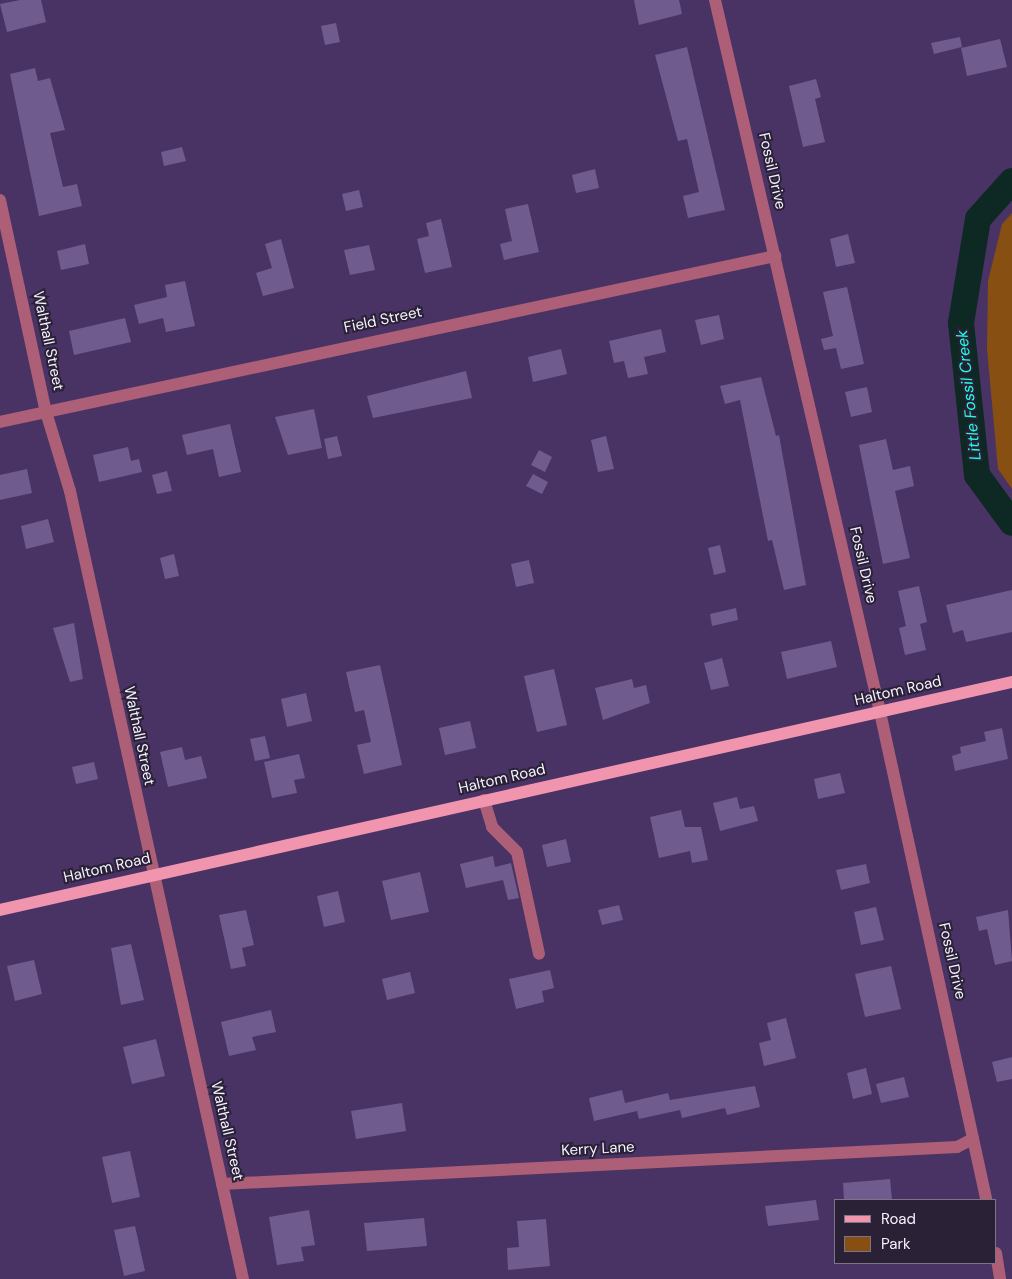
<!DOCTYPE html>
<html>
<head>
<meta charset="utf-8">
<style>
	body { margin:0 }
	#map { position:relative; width:1012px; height:1279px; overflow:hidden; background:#483364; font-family:"DM Sans",sans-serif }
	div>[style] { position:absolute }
	.green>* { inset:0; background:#884f12 }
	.river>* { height:26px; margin:-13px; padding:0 13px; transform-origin:13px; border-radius:13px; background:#0e2824 }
	.building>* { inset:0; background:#705b8f }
	.minor>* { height:12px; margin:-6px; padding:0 6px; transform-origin:6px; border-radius:6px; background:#ac5f76 }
	.major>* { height:12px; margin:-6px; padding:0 6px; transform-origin:6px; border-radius:6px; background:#f194ae }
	span { translate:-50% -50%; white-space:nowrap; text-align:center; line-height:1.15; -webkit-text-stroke:4px #2a2137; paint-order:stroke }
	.street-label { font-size:15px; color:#f6f2fe }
	.water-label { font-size:16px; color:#1efee4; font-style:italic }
	.legend { position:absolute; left:834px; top:1199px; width:162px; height:65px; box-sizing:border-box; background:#2a2137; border:1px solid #7c7587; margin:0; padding:6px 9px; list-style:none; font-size:15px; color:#f6f2fe }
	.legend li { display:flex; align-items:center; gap:10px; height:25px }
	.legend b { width:25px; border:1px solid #7c7587 }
</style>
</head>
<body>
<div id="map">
	<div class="green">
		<div style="clip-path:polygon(1012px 213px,1012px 489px,998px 469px,987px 349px,988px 281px,1002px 224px)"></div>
	</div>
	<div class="river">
		<div style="left:1012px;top:181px;width:51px;rotate:131.8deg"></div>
		<div style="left:978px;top:219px;width:105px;rotate:99.3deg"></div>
		<div style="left:961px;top:323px;width:153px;rotate:84deg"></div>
		<div style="left:977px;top:475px;width:59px;rotate:53.9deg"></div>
	</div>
	<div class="building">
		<div style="clip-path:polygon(20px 0,41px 0,46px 22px,7px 32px,0 4px)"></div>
		<div style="clip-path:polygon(634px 0,679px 0,682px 14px,639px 25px)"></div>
		<div style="clip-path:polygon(336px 23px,340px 42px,325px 45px,321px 26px)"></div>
		<div style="clip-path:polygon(960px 37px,962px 47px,934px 54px,931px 43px)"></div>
		<div style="clip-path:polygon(1000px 39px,1007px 67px,967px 76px,961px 48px)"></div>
		<div style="clip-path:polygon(687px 47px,725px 210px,688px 218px,683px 196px,699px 192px,687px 139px,678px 141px,655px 55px)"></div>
		<div style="clip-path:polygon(35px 68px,38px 81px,50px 78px,65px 130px,50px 133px,63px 187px,77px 184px,82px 206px,39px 216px,10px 74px)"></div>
		<div style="clip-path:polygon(816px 79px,821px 97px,815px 99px,825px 142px,803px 147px,789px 86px)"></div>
		<div style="clip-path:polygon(182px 147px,186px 161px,164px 166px,161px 152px)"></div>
		<div style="clip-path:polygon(595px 169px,599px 188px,576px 193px,572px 175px)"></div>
		<div style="clip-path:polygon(359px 190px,363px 207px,346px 211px,342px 194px)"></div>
		<div style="clip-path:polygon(528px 204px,539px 252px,504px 260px,500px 244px,512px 241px,505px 209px)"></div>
		<div style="clip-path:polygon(441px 219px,452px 267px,425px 273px,417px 239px,429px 236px,426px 223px)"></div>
		<div style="clip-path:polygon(848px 234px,855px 263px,836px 267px,830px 239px)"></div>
		<div style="clip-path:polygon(281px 239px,294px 288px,263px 296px,256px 273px,272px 268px,265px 244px)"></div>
		<div style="clip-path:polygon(85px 244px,89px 264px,61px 270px,57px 251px)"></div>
		<div style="clip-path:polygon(369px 245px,375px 270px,350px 275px,344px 250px)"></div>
		<div style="clip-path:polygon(185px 281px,195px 326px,166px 332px,163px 318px,139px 324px,134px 305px,167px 297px,165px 285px)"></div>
		<div style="clip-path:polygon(847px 287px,864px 364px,841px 369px,836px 348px,824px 350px,821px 339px,833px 336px,823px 292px)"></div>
		<div style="clip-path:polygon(719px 315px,724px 339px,701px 345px,695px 320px)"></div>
		<div style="clip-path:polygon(125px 318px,131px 342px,74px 355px,69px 331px)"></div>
		<div style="clip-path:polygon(661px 329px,666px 352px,644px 357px,648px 374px,628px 378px,624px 361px,614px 363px,609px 341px)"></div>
		<div style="clip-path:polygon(561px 349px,567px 374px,533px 382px,528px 357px)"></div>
		<div style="clip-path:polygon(466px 371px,472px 398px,373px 418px,367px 396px)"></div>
		<div style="clip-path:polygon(761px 377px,776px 436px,779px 435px,806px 585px,784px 590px,772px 540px,768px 541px,740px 400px,725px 404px,720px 386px)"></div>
		<div style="clip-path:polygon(867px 387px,872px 412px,851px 417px,845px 392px)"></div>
		<div style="clip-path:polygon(314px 409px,322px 448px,288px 455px,275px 417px)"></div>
		<div style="clip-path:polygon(230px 424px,241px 472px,219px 477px,213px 449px,187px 455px,182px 435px)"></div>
		<div style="clip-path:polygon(337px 436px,342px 456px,328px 459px,324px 439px)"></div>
		<div style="clip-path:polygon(606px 436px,614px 469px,598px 472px,591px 440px)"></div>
		<div style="clip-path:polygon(886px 439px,893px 470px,910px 466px,914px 486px,895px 491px,910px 558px,883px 564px,859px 445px)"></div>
		<div style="clip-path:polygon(128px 447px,131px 461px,139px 459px,142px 472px,99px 482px,93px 455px)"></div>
		<div style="clip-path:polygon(539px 450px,552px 457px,545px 472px,531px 465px)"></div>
		<div style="clip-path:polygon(27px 469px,32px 493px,0 500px,0 475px)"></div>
		<div style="clip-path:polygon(167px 471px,172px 491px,157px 494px,152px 475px)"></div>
		<div style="clip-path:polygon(533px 474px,548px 482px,542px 494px,526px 486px)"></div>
		<div style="clip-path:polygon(48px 519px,54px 542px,26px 549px,21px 526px)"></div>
		<div style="clip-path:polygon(720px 545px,726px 572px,714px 575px,708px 548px)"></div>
		<div style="clip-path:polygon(174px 554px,179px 576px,165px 579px,160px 558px)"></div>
		<div style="clip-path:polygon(529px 560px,534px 583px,516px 587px,511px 564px)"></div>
		<div style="clip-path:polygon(919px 586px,927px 622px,920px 624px,926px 650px,905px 655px,899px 628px,906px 626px,898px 591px)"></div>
		<div style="clip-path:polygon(1012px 590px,1012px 632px,966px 642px,963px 630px,953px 633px,946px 605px)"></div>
		<div style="clip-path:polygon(736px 608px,738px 620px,712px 626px,710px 614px)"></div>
		<div style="clip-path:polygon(74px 623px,83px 679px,70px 682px,53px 628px)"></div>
		<div style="clip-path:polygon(831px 641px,837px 667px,787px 679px,781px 652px)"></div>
		<div style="clip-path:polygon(722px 658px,729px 686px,711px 690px,704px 663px)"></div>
		<div style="clip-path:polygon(380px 665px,402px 765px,364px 774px,357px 745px,371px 742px,364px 710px,355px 712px,346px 672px)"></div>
		<div style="clip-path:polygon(554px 669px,567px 725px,537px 732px,524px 676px)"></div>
		<div style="clip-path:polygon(632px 679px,634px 688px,646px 685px,650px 703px,603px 720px,595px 688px)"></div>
		<div style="clip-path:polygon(306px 693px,312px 721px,287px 727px,281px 699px)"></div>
		<div style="clip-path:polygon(470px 721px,476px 748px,445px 755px,439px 728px)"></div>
		<div style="clip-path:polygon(1002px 728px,1008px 759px,955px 771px,952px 756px,961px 753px,960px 747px,986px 741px,984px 732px)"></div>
		<div style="clip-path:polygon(265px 736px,270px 758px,255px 761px,250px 739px)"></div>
		<div style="clip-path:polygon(182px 747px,185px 760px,201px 756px,207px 778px,168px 787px,160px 752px)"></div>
		<div style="clip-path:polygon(299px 754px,305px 778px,294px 780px,297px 793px,272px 798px,264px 762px)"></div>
		<div style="clip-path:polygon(94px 762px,98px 779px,76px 784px,72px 767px)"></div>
		<div style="clip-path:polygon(840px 773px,845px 793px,818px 799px,814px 779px)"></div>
		<div style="clip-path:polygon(737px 797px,740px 809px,754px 806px,758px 821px,720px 831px,713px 803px)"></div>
		<div style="clip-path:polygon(681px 810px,685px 827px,701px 827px,708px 860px,692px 863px,690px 851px,659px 858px,650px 817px)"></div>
		<div style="clip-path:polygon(566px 839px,571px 862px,547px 867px,542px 845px)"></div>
		<div style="clip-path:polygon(493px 856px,495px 867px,511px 863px,519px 898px,508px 900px,503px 880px,466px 888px,460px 864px)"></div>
		<div style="clip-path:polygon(866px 864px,870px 883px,841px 890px,836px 870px)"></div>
		<div style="clip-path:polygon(420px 872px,429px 912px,391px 920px,382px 881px)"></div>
		<div style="clip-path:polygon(338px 891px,345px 922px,324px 927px,317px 896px)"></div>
		<div style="clip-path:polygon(619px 905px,623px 920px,602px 925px,598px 910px)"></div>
		<div style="clip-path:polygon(876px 907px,884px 940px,861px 945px,854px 912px)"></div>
		<div style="clip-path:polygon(246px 910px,254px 945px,242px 948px,246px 966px,231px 969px,219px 915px)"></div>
		<div style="clip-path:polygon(1008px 910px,1012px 961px,995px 965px,987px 929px,979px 931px,976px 917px)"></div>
		<div style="clip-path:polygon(131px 944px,144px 1000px,121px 1005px,111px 948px)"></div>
		<div style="clip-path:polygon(34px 960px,42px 994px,15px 1001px,7px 966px)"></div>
		<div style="clip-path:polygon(891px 966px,901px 1009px,865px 1017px,855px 974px)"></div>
		<div style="clip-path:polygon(550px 970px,554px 988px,542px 991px,544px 1002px,516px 1009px,509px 979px)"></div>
		<div style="clip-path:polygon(410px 972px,415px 993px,387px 1000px,382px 979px)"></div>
		<div style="clip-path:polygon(271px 1010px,276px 1032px,252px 1037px,256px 1050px,229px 1056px,221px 1022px)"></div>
		<div style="clip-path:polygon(786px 1018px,796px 1058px,764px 1066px,759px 1043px,771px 1040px,767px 1023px)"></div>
		<div style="clip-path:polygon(156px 1039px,165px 1076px,132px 1084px,123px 1047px)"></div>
		<div style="clip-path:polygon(1012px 1057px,1012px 1079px,997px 1082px,992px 1062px)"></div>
		<div style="clip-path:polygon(866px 1068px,872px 1094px,853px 1099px,847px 1073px)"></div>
		<div style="clip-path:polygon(904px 1077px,909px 1097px,881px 1103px,876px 1084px)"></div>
		<div style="clip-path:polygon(755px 1086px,760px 1107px,727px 1115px,725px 1108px,682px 1118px,680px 1110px,639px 1119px,637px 1111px,594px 1121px,589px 1098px,622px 1090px,625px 1103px,668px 1093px,670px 1100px)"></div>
		<div style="clip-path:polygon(402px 1103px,406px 1131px,356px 1139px,351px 1111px)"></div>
		<div style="clip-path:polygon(130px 1151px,140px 1197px,112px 1203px,102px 1157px)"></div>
		<div style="clip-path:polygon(890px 1179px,892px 1200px,844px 1200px,843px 1183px)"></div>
		<div style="clip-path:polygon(816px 1200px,819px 1220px,768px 1226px,765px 1206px)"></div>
		<div style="clip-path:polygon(309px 1210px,315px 1245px,301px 1247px,304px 1261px,277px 1265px,269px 1217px)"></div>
		<div style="clip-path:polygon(424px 1218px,427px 1246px,367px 1251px,364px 1223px)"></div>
		<div style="clip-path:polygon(546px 1219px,550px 1266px,508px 1270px,507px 1248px,519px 1247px,517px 1221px)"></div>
		<div style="clip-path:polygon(135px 1226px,145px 1271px,124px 1276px,114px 1230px)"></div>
	</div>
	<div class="minor">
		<div style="left:715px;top:0;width:731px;rotate:76.95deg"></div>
		<div style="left:880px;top:712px;width:499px;rotate:77.7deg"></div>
		<div style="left:0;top:200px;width:217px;rotate:77.8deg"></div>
		<div style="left:46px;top:412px;width:83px;rotate:73.1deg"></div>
		<div style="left:70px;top:491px;width:807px;rotate:77.62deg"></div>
		<div style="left:0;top:422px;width:793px;rotate:-12.09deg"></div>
		<div style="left:484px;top:800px;width:28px;rotate:73deg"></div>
		<div style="left:492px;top:827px;width:35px;rotate:45deg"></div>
		<div style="left:517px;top:852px;width:104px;rotate:77.8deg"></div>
		<div style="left:222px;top:1184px;width:736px;rotate:-2.88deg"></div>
		<div style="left:957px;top:1147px;width:18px;rotate:-27deg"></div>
		<div style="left:996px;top:1253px;width:26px;rotate:81deg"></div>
	</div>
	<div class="major">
		<div style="left:0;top:910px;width:1037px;rotate:-12.7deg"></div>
	</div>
	<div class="street-label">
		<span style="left:772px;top:171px;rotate:77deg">Fossil Drive</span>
		<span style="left:383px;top:320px;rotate:-12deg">Field Street</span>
		<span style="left:48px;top:341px;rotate:78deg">Walthall Street</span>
		<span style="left:863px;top:565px;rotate:77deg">Fossil Drive</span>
		<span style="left:898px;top:691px;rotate:-13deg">Haltom Road</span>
		<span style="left:139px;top:736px;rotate:78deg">Walthall Street</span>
		<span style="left:502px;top:779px;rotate:-13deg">Haltom Road</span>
		<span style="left:107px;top:868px;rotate:-13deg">Haltom Road</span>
		<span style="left:952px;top:961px;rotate:77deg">Fossil Drive</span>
		<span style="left:227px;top:1131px;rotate:77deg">Walthall Street</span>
		<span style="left:598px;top:1149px;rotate:-3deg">Kerry Lane</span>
	</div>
	<div class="water-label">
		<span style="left:969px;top:395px;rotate:-96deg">Little Fossil Creek</span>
	</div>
	<ul class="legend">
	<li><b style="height:6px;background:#f194ae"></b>Road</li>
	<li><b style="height:14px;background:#884f12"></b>Park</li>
	</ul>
</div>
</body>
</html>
